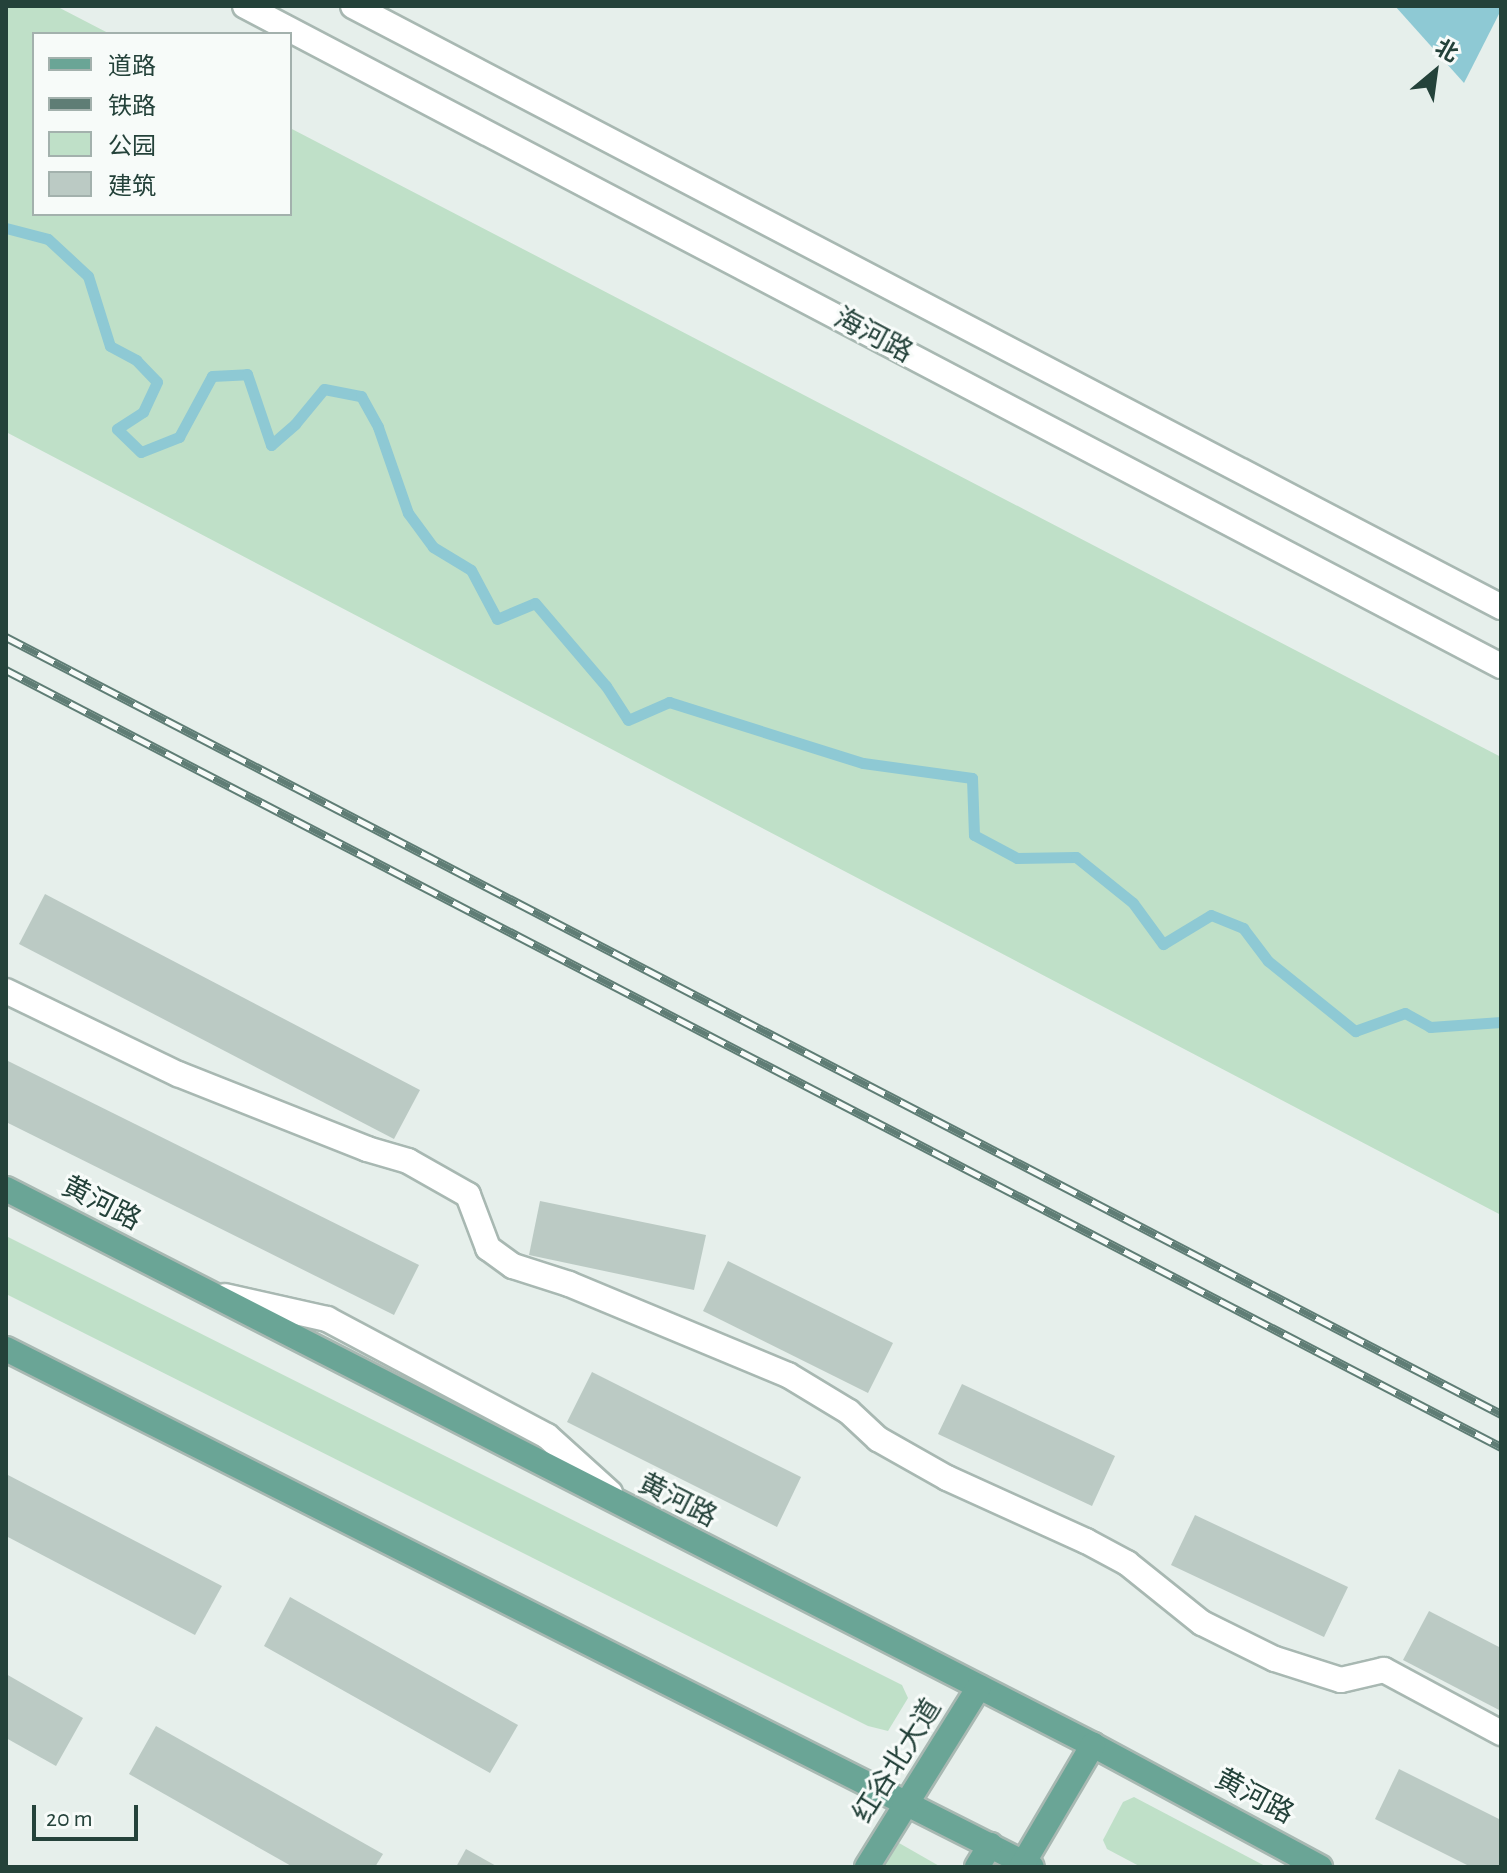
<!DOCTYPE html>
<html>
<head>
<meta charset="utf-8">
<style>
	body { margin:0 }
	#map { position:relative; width:1507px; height:1873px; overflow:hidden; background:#e6efeb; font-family:"Alegreya Sans","Noto Sans SC",sans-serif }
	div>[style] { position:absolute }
	.green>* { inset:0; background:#bfe0c8 }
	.water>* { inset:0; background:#8ec9d4 }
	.stream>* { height:11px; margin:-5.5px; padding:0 5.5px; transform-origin:5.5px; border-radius:5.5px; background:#8ec9d4 }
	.building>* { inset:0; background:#bbcac4 }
	.roads { filter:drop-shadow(2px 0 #a8b8b2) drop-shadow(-2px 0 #a8b8b2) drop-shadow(0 2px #a8b8b2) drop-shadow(0 -2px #a8b8b2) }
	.minor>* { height:24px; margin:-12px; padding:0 12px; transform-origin:12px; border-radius:12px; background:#fff }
	.major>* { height:24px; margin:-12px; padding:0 12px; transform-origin:12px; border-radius:12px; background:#6aa596 }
	.rail>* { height:9px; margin-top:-4.5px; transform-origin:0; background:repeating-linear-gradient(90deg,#f7fbf9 0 18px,#5f7d75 0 36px); box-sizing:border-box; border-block:2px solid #5f7d75 }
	span { translate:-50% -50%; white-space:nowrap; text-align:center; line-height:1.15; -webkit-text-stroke:6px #f7fbf9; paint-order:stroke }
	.street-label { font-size:28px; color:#24423a }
	.frame { position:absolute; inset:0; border:8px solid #24423a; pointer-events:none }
	.legend { position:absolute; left:32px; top:32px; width:260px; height:184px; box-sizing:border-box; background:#f7fbf9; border:2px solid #a3b1ad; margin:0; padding:10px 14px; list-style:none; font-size:24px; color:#24423a }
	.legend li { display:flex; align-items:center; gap:16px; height:40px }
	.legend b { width:40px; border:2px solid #a3b1ad }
	.north { position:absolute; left:1395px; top:32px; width:80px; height:80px; -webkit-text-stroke:6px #f7fbf9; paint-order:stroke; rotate:29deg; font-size:22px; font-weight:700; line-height:32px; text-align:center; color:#24423a }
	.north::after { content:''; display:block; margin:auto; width:28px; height:36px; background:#24423a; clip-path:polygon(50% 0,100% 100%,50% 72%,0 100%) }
	.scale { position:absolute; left:32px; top:1805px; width:106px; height:36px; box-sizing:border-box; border:4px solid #24423a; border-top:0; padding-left:10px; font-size:24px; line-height:28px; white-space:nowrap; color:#24423a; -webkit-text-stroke:6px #f7fbf9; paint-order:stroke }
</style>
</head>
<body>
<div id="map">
	<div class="green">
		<div style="clip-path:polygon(6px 6px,56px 6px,110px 34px,34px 34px,34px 214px,290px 214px,290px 128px,1501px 757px,1501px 1215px,6px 432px)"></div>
		<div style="clip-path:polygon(6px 1236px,902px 1685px,908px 1698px,888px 1731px,868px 1726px,6px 1294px)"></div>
		<div style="clip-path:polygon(1134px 1797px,1267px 1867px,1141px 1867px,1107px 1849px,1103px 1840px,1123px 1802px)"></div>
		<div style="clip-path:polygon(899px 1843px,941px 1867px,877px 1867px,885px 1853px)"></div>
	</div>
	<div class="water">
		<div style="clip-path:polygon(1395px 6px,1501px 6px,1501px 10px,1464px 83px)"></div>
	</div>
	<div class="stream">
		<div style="left:6px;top:228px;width:43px;rotate:14.7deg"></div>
		<div style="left:48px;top:239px;width:54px;rotate:42.8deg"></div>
		<div style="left:88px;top:276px;width:73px;rotate:72.6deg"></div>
		<div style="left:110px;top:346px;width:30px;rotate:28deg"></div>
		<div style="left:136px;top:360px;width:30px;rotate:46deg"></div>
		<div style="left:157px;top:382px;width:33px;rotate:115deg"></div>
		<div style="left:143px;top:412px;width:31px;rotate:147deg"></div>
		<div style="left:117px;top:429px;width:33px;rotate:44deg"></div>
		<div style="left:141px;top:452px;width:41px;rotate:-21.5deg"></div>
		<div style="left:179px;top:437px;width:69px;rotate:-61.6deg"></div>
		<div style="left:212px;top:376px;width:35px;rotate:-3deg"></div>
		<div style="left:247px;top:374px;width:75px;rotate:71.3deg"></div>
		<div style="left:271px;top:445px;width:32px;rotate:-41deg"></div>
		<div style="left:295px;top:424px;width:45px;rotate:-50.4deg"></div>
		<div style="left:324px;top:389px;width:38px;rotate:11deg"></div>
		<div style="left:361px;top:396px;width:35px;rotate:61deg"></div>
		<div style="left:378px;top:427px;width:91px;rotate:70.8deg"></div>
		<div style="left:408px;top:513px;width:42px;rotate:53.7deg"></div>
		<div style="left:433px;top:547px;width:44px;rotate:31.2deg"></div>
		<div style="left:471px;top:570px;width:55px;rotate:62deg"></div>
		<div style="left:497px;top:619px;width:41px;rotate:-22.8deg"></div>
		<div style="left:535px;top:603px;width:109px;rotate:49.5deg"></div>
		<div style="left:606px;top:686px;width:40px;rotate:57.1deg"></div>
		<div style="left:628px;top:720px;width:45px;rotate:-23.7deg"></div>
		<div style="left:669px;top:702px;width:203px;rotate:17.5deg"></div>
		<div style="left:863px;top:763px;width:110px;rotate:7.8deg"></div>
		<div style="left:972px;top:778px;width:57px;rotate:88deg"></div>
		<div style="left:974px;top:835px;width:49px;rotate:28.1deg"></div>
		<div style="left:1017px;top:858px;width:59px;rotate:-1deg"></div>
		<div style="left:1076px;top:857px;width:73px;rotate:38.9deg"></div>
		<div style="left:1133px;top:903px;width:51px;rotate:53.8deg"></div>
		<div style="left:1163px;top:944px;width:56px;rotate:-31.1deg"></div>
		<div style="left:1211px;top:915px;width:35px;rotate:22deg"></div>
		<div style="left:1243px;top:928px;width:41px;rotate:52.9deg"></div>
		<div style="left:1268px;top:961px;width:112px;rotate:38.8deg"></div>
		<div style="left:1355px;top:1031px;width:53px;rotate:-19.8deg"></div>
		<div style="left:1405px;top:1013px;width:29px;rotate:29deg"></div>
		<div style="left:1430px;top:1027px;width:71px;rotate:-4deg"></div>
	</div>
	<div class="building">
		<div style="clip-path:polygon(45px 894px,420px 1090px,394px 1139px,19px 944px)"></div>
		<div style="clip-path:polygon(6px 1060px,419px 1265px,394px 1315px,6px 1122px)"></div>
		<div style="clip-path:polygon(540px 1201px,706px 1235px,694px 1290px,529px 1255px)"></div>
		<div style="clip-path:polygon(728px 1261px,893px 1343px,868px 1393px,703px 1311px)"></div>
		<div style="clip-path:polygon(592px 1372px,801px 1477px,777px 1527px,567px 1422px)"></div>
		<div style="clip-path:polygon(962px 1384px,1115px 1456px,1092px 1506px,938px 1434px)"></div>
		<div style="clip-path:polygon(6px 1474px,222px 1586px,195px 1635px,6px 1536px)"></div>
		<div style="clip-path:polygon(1195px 1515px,1348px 1587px,1324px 1637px,1171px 1565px)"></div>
		<div style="clip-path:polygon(290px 1597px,518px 1725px,490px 1773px,264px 1646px)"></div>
		<div style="clip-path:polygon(1429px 1611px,1501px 1648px,1501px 1711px,1403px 1660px)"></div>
		<div style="clip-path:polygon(6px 1674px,83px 1718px,56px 1766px,6px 1738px)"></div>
		<div style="clip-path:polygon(156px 1726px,383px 1854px,375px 1867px,293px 1867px,129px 1774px)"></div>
		<div style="clip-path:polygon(1399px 1769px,1501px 1820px,1501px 1867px,1471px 1867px,1375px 1819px)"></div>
		<div style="clip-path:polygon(466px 1849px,498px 1867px,456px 1867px)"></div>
	</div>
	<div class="roads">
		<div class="minor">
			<div style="left:245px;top:6px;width:1419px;rotate:27.72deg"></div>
			<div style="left:353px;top:6px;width:1296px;rotate:27.63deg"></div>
			<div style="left:6px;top:991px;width:191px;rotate:25.8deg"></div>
			<div style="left:178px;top:1074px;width:203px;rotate:21.6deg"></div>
			<div style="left:367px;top:1149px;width:43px;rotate:16.3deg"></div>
			<div style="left:408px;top:1161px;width:69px;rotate:29.5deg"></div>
			<div style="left:468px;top:1195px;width:57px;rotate:69.3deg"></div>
			<div style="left:488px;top:1248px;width:31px;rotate:36deg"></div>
			<div style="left:513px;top:1266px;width:59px;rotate:17.8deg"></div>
			<div style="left:569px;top:1284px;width:237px;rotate:22.6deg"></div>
			<div style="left:788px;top:1375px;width:71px;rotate:31.2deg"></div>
			<div style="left:849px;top:1412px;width:40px;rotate:43deg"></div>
			<div style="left:878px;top:1439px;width:79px;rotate:29.5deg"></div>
			<div style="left:947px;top:1478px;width:153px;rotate:24.4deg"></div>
			<div style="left:1086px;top:1541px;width:47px;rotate:28.2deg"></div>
			<div style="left:1127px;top:1563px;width:96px;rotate:38.7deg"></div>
			<div style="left:1202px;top:1623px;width:81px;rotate:26.3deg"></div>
			<div style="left:1275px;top:1659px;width:69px;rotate:17.7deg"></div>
			<div style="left:1341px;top:1680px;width:44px;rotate:-13.1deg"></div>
			<div style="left:1384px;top:1670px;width:133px;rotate:28.3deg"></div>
			<div style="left:225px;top:1296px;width:105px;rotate:12.7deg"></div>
			<div style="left:327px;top:1319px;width:249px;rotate:28deg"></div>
			<div style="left:547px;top:1436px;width:85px;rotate:42.1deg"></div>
		</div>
		<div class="major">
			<div style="left:6px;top:1189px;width:1221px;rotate:27.09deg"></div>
			<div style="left:1093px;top:1745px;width:258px;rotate:28.3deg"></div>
			<div style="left:6px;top:1349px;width:1149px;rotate:26.79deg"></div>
			<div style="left:867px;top:1867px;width:212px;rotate:-58.1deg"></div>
			<div style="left:977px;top:1867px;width:26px;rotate:-59deg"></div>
			<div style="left:1021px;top:1867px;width:142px;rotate:-59.5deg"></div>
		</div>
	</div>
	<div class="rail">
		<div style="left:6px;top:637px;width:1685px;rotate:27.46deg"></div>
		<div style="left:6px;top:670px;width:1685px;rotate:27.46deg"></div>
	</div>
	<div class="street-label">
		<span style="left:873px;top:336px;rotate:28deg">海河路</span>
		<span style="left:101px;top:1204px;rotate:27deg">黄河路</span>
		<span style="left:677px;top:1501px;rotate:27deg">黄河路</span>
		<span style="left:898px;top:1761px;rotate:-58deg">红谷北大道</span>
		<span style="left:1254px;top:1797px;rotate:28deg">黄河路</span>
	</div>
	<div class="frame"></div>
	<ul class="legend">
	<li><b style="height:10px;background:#6aa596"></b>道路</li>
	<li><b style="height:10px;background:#5f7d75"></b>铁路</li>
	<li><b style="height:22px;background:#bfe0c8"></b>公园</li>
	<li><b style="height:22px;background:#bbcac4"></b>建筑</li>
	</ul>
	<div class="north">北</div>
	<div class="scale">20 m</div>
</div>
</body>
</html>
